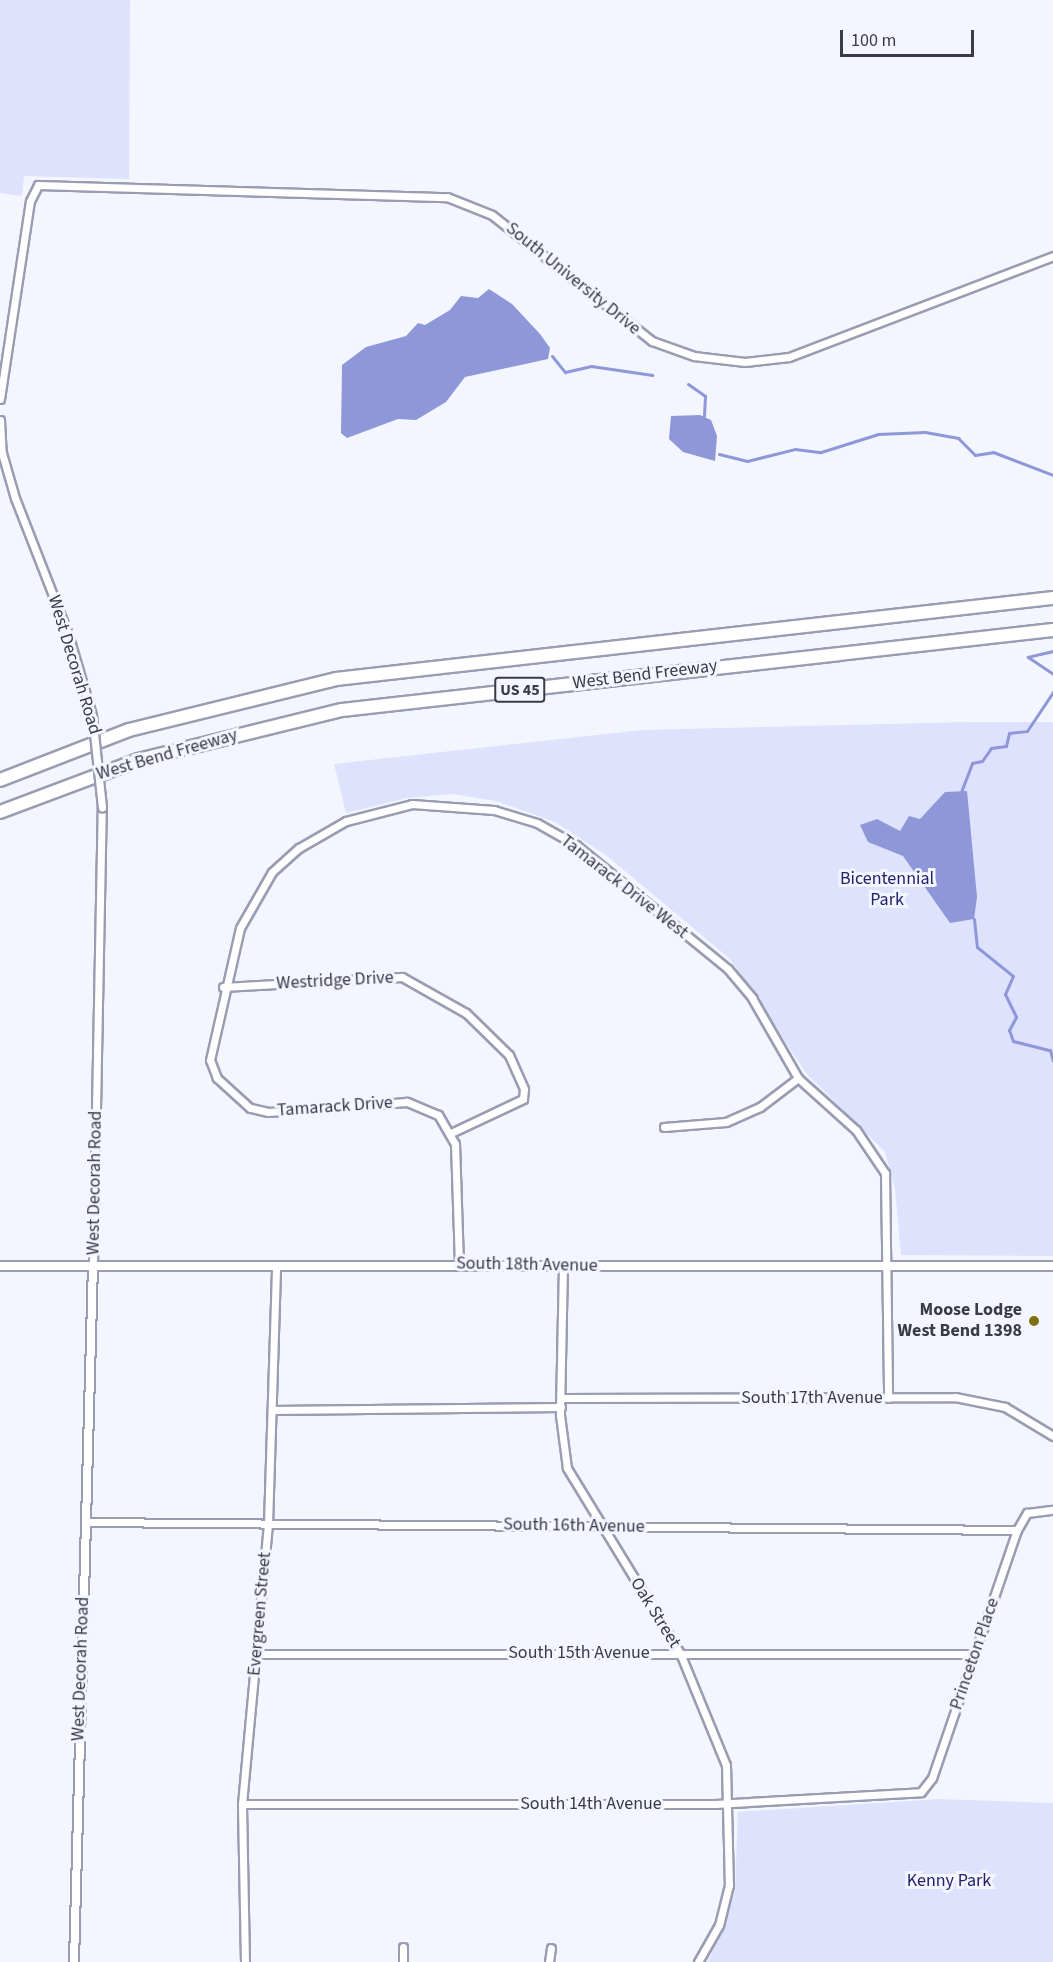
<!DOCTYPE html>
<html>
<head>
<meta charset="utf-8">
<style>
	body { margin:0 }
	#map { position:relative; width:1053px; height:1962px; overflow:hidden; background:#f4f6ff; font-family:"Source Sans 3",sans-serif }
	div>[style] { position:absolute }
	.green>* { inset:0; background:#dee2fc }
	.water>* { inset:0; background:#8e97d7 }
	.stream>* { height:3px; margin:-1.5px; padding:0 1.5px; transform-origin:1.5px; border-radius:1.5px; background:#8e97d7 }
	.roads { filter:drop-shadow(2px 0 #9a9db2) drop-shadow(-2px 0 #9a9db2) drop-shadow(0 2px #9a9db2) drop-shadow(0 -2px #9a9db2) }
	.minor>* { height:7px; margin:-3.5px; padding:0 3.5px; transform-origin:3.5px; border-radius:3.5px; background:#fff }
	.tertiary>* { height:8px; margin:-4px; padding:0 4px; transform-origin:4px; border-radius:4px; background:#fff }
	.motorway>* { height:12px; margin:-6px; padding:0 6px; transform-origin:6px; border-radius:6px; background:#fff }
	.bridges { filter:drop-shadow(2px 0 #9a9db2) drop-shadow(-2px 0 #9a9db2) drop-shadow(0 2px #9a9db2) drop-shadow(0 -2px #9a9db2) }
	.minor-bridge>* { height:7px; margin:-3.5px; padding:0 3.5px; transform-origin:3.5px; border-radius:3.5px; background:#fff }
	.dots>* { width:16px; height:16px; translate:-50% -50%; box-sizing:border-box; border:3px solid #f4f6ff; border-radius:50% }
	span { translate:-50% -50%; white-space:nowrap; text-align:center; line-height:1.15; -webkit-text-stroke:6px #f4f6ff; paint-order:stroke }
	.shield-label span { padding:2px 4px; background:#f4f6ff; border:2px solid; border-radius:4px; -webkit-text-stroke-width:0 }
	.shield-label { font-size:16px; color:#3a3b44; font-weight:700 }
	.street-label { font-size:18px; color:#3a3b44 }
	.park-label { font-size:18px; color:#24216c }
	.poi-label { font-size:18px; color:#3a3b44; font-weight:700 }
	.right { translate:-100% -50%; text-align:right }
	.scale { position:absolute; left:840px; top:30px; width:134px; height:27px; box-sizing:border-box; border:3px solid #3a3b44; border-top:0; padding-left:8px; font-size:18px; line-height:21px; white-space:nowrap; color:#3a3b44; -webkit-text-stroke:4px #f4f6ff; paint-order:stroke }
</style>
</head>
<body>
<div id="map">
	<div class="green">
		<div style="clip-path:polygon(0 0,130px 0,129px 179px,24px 176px,22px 196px,0 193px)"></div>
		<div style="clip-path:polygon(968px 722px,1053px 722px,1053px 1256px,901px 1255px,895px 1189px,885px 1152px,806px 1073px,730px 959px,607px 856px,555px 822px,496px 801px,453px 794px,407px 798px,346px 813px,334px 764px,642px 730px)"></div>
		<div style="clip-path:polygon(939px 1799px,1053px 1803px,1053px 1962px,708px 1962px,735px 1892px,738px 1812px)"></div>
	</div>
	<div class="water">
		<div style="clip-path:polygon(489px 289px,512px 304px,540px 334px,550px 348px,548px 359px,465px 377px,446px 402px,416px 420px,398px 419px,347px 438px,341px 433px,342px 365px,366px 347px,406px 336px,418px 323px,425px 325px,450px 310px,461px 296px,478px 298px)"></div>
		<div style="clip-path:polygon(700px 415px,711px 420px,717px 436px,715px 461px,683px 452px,669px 439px,671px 416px)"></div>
		<div style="clip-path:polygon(967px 791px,977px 897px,974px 919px,950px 923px,903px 856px,868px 842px,860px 825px,877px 819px,900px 831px,909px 816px,920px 819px,945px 792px)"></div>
	</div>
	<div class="stream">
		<div style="left:552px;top:356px;width:21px;rotate:51deg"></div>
		<div style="left:565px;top:372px;width:27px;rotate:-13deg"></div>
		<div style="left:591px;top:366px;width:62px;rotate:8.4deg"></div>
		<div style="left:688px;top:384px;width:21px;rotate:35deg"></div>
		<div style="left:705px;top:396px;width:20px;rotate:93deg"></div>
		<div style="left:719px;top:454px;width:29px;rotate:14deg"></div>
		<div style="left:747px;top:461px;width:49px;rotate:-14deg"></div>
		<div style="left:795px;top:449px;width:26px;rotate:7deg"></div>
		<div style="left:821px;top:452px;width:60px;rotate:-17.5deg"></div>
		<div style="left:878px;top:434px;width:47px;rotate:-2.4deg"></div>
		<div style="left:925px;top:432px;width:34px;rotate:10deg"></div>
		<div style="left:958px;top:438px;width:24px;rotate:45deg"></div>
		<div style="left:975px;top:455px;width:18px;rotate:-9deg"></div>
		<div style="left:993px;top:452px;width:64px;rotate:21deg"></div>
		<div style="left:1053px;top:651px;width:26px;rotate:167deg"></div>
		<div style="left:1028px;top:657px;width:30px;rotate:34deg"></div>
		<div style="left:961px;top:792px;width:31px;rotate:-69deg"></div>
		<div style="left:972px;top:763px;width:10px;rotate:-11deg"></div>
		<div style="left:982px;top:761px;width:16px;rotate:-55deg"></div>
		<div style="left:991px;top:748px;width:15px;rotate:-8deg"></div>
		<div style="left:1006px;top:746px;width:13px;rotate:-77deg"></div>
		<div style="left:1009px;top:733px;width:18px;rotate:-6deg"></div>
		<div style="left:1027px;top:731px;width:47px;rotate:-56.3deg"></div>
		<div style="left:974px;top:919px;width:28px;rotate:84deg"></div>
		<div style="left:977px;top:947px;width:46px;rotate:38.9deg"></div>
		<div style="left:1013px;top:976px;width:20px;rotate:114deg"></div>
		<div style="left:1005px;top:994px;width:25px;rotate:64deg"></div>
		<div style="left:1016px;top:1017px;width:15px;rotate:118deg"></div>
		<div style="left:1009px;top:1030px;width:12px;rotate:70deg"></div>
		<div style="left:1013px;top:1041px;width:38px;rotate:14deg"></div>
		<div style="left:1050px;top:1050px;width:11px;rotate:75deg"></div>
	</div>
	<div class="roads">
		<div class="minor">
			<div style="left:0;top:399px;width:200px;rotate:-81.4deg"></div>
			<div style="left:30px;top:201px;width:18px;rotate:-63deg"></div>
			<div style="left:38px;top:185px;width:409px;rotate:1.7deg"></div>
			<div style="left:447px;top:197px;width:48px;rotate:21.8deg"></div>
			<div style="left:492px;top:215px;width:204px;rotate:38.2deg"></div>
			<div style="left:652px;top:341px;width:45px;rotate:19.7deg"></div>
			<div style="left:694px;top:356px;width:51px;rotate:6.7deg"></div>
			<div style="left:745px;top:362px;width:44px;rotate:-6.5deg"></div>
			<div style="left:789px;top:357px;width:283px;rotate:-20.9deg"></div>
			<div style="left:0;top:420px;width:33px;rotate:87deg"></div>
			<div style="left:2px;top:453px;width:47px;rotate:73.9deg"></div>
			<div style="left:15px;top:498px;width:146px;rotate:68.7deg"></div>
			<div style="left:68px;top:634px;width:84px;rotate:73.5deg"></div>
			<div style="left:223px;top:987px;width:179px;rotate:-3.2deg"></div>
			<div style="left:402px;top:977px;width:73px;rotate:29.4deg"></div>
			<div style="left:466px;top:1013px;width:60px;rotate:44.3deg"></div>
			<div style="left:509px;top:1055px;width:37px;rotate:66deg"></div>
			<div style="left:524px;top:1089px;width:10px;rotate:96deg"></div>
			<div style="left:523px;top:1099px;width:80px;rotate:154.7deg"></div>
			<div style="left:664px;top:1127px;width:62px;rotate:-4.6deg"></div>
			<div style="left:726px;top:1122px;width:37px;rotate:-24deg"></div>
			<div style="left:760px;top:1107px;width:48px;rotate:-37.3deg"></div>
			<div style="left:459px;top:1264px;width:120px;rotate:-91.9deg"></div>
			<div style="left:455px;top:1144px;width:34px;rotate:-120deg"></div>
			<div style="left:438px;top:1115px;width:34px;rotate:-157deg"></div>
			<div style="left:407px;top:1102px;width:139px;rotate:175.9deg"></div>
			<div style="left:268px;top:1112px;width:18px;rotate:-167deg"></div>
			<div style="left:250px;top:1108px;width:45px;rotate:-137.7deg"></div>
			<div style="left:217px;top:1078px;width:19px;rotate:-111deg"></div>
			<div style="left:210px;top:1060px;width:135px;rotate:-77.2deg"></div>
			<div style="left:240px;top:928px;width:64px;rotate:-60.3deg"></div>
			<div style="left:272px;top:872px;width:36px;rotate:-42deg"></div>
			<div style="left:299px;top:848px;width:54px;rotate:-29.9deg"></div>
			<div style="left:346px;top:821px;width:68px;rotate:-14.4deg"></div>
			<div style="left:412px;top:804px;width:82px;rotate:4.2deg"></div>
			<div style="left:494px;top:810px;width:45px;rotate:16.8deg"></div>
			<div style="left:537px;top:823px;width:45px;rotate:29.4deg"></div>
			<div style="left:576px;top:845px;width:196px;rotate:39.2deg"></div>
			<div style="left:728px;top:969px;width:38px;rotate:50deg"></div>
			<div style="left:752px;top:998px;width:92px;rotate:60.1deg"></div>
			<div style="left:798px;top:1078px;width:78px;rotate:41.9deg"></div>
			<div style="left:856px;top:1130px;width:52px;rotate:56deg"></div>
			<div style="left:885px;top:1173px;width:225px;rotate:89.2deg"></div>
			<div style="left:93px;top:1265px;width:458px;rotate:-88.9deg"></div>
			<div style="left:563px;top:1266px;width:149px;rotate:91.2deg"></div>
			<div style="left:560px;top:1415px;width:53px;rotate:82.5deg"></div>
			<div style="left:567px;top:1468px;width:217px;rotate:58.6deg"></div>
			<div style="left:680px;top:1653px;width:121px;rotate:67.7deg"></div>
			<div style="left:726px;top:1765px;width:120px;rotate:88.6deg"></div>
			<div style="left:729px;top:1885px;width:41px;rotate:104deg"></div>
			<div style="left:719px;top:1925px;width:43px;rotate:119.6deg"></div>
			<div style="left:561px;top:1398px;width:394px;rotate:-0.1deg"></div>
			<div style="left:955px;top:1397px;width:51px;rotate:11.3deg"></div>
			<div style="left:1005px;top:1407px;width:56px;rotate:31.1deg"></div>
			<div style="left:272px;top:1410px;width:289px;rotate:-0.6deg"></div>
			<div style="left:85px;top:1522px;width:932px;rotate:0.49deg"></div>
			<div style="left:256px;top:1654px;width:719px"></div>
			<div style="left:242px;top:1804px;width:473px"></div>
			<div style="left:715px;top:1804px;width:206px;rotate:-3.3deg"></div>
			<div style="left:921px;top:1792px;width:18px;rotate:-52deg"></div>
			<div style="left:932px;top:1778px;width:262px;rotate:-71.1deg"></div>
			<div style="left:1017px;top:1530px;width:20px;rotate:-60deg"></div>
			<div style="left:1027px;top:1513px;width:26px;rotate:-7deg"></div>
			<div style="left:403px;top:1947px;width:15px;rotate:90deg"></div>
			<div style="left:245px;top:1962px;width:158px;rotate:-91.1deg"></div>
			<div style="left:242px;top:1804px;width:281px;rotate:-84.7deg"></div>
			<div style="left:268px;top:1524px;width:259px;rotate:-88.2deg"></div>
			<div style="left:549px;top:1962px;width:14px;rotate:-82deg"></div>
		</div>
		<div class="tertiary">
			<div style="left:0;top:1266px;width:1053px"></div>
			<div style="left:74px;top:1962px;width:697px;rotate:-88.44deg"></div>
		</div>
		<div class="motorway">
			<div style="left:0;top:780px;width:138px;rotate:-21.2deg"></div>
			<div style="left:129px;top:730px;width:213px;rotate:-13.8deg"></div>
			<div style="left:336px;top:679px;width:722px;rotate:-6.45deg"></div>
			<div style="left:0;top:812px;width:147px;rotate:-20.6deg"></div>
			<div style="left:138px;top:760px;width:210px;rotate:-13.8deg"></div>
			<div style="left:342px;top:710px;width:715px;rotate:-6.42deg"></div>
		</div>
	</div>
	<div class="bridges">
		<div class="minor-bridge">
			<div style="left:92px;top:715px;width:93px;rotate:83.8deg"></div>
		</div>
	</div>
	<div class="dots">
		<div style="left:1034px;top:1321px;background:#7f7112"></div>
	</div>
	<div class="shield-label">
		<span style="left:520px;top:690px">US 45</span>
	</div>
	<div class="street-label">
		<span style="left:573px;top:279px;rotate:39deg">South University Drive</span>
		<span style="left:74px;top:665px;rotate:73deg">West Decorah Road</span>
		<span style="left:645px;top:675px;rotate:-7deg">West Bend Freeway</span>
		<span style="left:167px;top:755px;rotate:-16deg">West Bend Freeway</span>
		<span style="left:624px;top:887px;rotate:38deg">Tamarack Drive West</span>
		<span style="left:335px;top:981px;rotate:-3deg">Westridge Drive</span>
		<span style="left:335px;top:1107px;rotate:-4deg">Tamarack Drive</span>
		<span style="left:95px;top:1183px;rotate:-89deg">West Decorah Road</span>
		<span style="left:527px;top:1265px;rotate:1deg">South 18th Avenue</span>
		<span style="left:812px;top:1398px">South 17th Avenue</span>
		<span style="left:574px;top:1526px;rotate:1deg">South 16th Avenue</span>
		<span style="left:655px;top:1613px;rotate:58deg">Oak Street</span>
		<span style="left:260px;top:1614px;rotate:-85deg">Evergreen Street</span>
		<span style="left:579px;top:1653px">South 15th Avenue</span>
		<span style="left:975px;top:1654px;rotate:-71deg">Princeton Place</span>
		<span style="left:81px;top:1669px;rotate:-88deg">West Decorah Road</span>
		<span style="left:591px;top:1804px">South 14th Avenue</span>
	</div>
	<div class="park-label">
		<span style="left:887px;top:890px">Bicentennial<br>Park</span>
		<span style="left:949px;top:1881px">Kenny Park</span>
	</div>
	<div class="poi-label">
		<span class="right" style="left:1022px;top:1321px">Moose Lodge<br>West Bend 1398</span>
	</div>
	<div class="scale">100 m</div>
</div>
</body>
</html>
